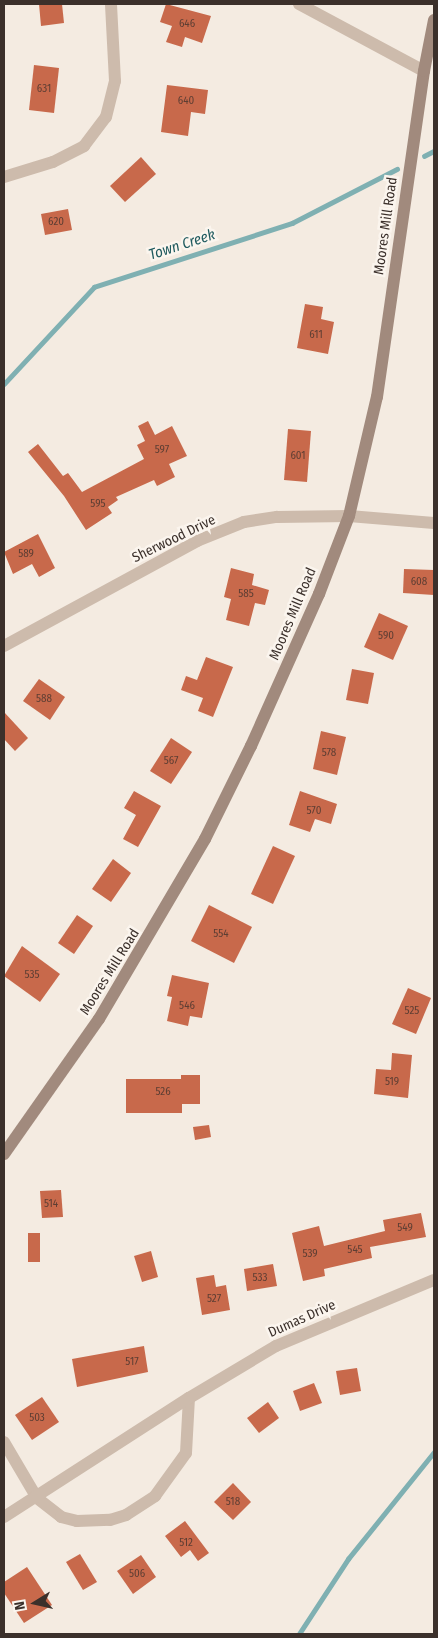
<!DOCTYPE html>
<html>
<head>
<meta charset="utf-8">
<style>
	body { margin:0 }
	#map { position:relative; width:438px; height:1638px; overflow:hidden; background:#f4ebe1; font-family:"Fira Sans Condensed",sans-serif }
	div>[style] { position:absolute }
	.stream>* { height:4.5px; margin:-2.25px; padding:0 2.25px; transform-origin:2.25px; border-radius:2.25px; background:#7fb0b2 }
	.building>* { inset:0; background:#c8694b }
	.street>* { height:12px; margin:-6px; padding:0 6px; transform-origin:6px; border-radius:6px; background:#cdbbac }
	.secondary>* { height:12px; margin:-6px; padding:0 6px; transform-origin:6px; border-radius:6px; background:#a18a7d }
	span { translate:-50% -50%; white-space:nowrap; text-align:center; line-height:1.15; -webkit-text-stroke:5px #fbf5ee; paint-order:stroke }
	.number-label { font-size:11px; color:#5e3e33 }
	.number-label span { -webkit-text-stroke-width:0 }
	.street-label { font-size:14px; color:#3b302b }
	.water-label { font-size:15px; color:#1f5a5e; font-style:italic }
	.frame { position:absolute; inset:0; border:5px solid #3b302b; pointer-events:none }
	.north { position:absolute; left:10px; top:1578px; width:50px; height:50px; -webkit-text-stroke:4px #fbf5ee; paint-order:stroke; rotate:260deg; font-size:14px; font-weight:700; line-height:20px; text-align:center; color:#3b302b }
	.north::after { content:''; display:block; margin:auto; width:18px; height:22px; background:#3b302b; clip-path:polygon(50% 0,100% 100%,50% 72%,0 100%) }
</style>
</head>
<body>
<div id="map">
	<div class="stream">
		<div style="left:424px;top:156px;width:11px;rotate:-27deg"></div>
		<div style="left:4px;top:384px;width:132px;rotate:-47.1deg"></div>
		<div style="left:94px;top:287px;width:208px;rotate:-17.9deg"></div>
		<div style="left:292px;top:223px;width:118px;rotate:-27.2deg"></div>
		<div style="left:299px;top:1634px;width:90px;rotate:-56.8deg"></div>
		<div style="left:348px;top:1559px;width:137px;rotate:-51.2deg"></div>
	</div>
	<div class="building">
		<div style="clip-path:polygon(39px 4px,62px 4px,64px 23px,41px 26px)"></div>
		<div style="clip-path:polygon(166px 4px,211px 16px,202px 43px,185px 37px,182px 47px,166px 42px,172px 26px,160px 22px)"></div>
		<div style="clip-path:polygon(34px 65px,59px 68px,54px 113px,29px 110px)"></div>
		<div style="clip-path:polygon(167px 85px,208px 90px,205px 114px,191px 112px,188px 136px,161px 132px)"></div>
		<div style="clip-path:polygon(141px 157px,156px 174px,125px 202px,110px 186px)"></div>
		<div style="clip-path:polygon(68px 209px,72px 230px,45px 235px,41px 214px)"></div>
		<div style="clip-path:polygon(305px 304px,323px 307px,321px 319px,334px 322px,328px 354px,297px 348px)"></div>
		<div style="clip-path:polygon(148px 421px,155px 435px,172px 426px,187px 456px,169px 464px,175px 477px,157px 486px,154px 480px,116px 497px,118px 500px,108px 507px,112px 513px,86px 530px,64px 496px,28px 452px,38px 444px,63px 476px,68px 473px,82px 492px,144px 459px,137px 445px,145px 441px,138px 426px)"></div>
		<div style="clip-path:polygon(288px 429px,311px 431px,307px 482px,284px 480px)"></div>
		<div style="clip-path:polygon(38px 534px,55px 568px,39px 577px,32px 564px,13px 574px,4px 552px)"></div>
		<div style="clip-path:polygon(231px 568px,254px 574px,252px 585px,269px 590px,265px 605px,255px 603px,249px 626px,226px 620px,231px 599px,224px 597px)"></div>
		<div style="clip-path:polygon(404px 569px,434px 570px,434px 595px,403px 593px)"></div>
		<div style="clip-path:polygon(379px 613px,408px 626px,393px 660px,364px 647px)"></div>
		<div style="clip-path:polygon(206px 657px,233px 667px,213px 717px,198px 711px,203px 698px,181px 690px,186px 676px,197px 680px)"></div>
		<div style="clip-path:polygon(352px 669px,374px 673px,368px 704px,346px 700px)"></div>
		<div style="clip-path:polygon(39px 679px,65px 697px,50px 720px,23px 701px)"></div>
		<div style="clip-path:polygon(4px 712px,28px 738px,15px 751px,4px 739px)"></div>
		<div style="clip-path:polygon(321px 731px,346px 737px,337px 775px,313px 769px)"></div>
		<div style="clip-path:polygon(171px 738px,192px 752px,171px 784px,150px 771px)"></div>
		<div style="clip-path:polygon(134px 791px,161px 806px,138px 847px,123px 839px,136px 815px,124px 808px)"></div>
		<div style="clip-path:polygon(300px 791px,337px 804px,331px 824px,315px 819px,310px 832px,289px 825px)"></div>
		<div style="clip-path:polygon(273px 846px,295px 856px,273px 904px,251px 894px)"></div>
		<div style="clip-path:polygon(113px 859px,131px 873px,111px 902px,92px 889px)"></div>
		<div style="clip-path:polygon(209px 905px,252px 927px,234px 963px,191px 941px)"></div>
		<div style="clip-path:polygon(77px 915px,93px 926px,74px 954px,58px 943px)"></div>
		<div style="clip-path:polygon(22px 946px,60px 974px,40px 1002px,4px 976px)"></div>
		<div style="clip-path:polygon(172px 975px,209px 983px,202px 1018px,190px 1016px,188px 1026px,167px 1021px,172px 997px,167px 996px)"></div>
		<div style="clip-path:polygon(408px 988px,431px 998px,416px 1034px,392px 1024px)"></div>
		<div style="clip-path:polygon(392px 1053px,412px 1055px,408px 1098px,374px 1094px,376px 1069px,391px 1070px)"></div>
		<div style="clip-path:polygon(181px 1075px,200px 1075px,200px 1104px,182px 1104px,182px 1113px,126px 1113px,126px 1079px,181px 1079px)"></div>
		<div style="clip-path:polygon(209px 1125px,211px 1137px,195px 1140px,193px 1127px)"></div>
		<div style="clip-path:polygon(61px 1190px,63px 1217px,42px 1218px,40px 1191px)"></div>
		<div style="clip-path:polygon(421px 1213px,426px 1237px,370px 1247px,372px 1258px,324px 1269px,325px 1276px,303px 1281px,292px 1233px,319px 1226px,324px 1246px,385px 1231px,383px 1220px)"></div>
		<div style="clip-path:polygon(28px 1233px,40px 1233px,40px 1262px,28px 1262px)"></div>
		<div style="clip-path:polygon(151px 1251px,158px 1277px,142px 1282px,134px 1256px)"></div>
		<div style="clip-path:polygon(273px 1264px,277px 1286px,247px 1291px,244px 1269px)"></div>
		<div style="clip-path:polygon(214px 1275px,216px 1287px,226px 1285px,230px 1310px,202px 1315px,196px 1278px)"></div>
		<div style="clip-path:polygon(144px 1346px,148px 1372px,77px 1387px,72px 1359px)"></div>
		<div style="clip-path:polygon(357px 1368px,361px 1391px,340px 1395px,336px 1371px)"></div>
		<div style="clip-path:polygon(314px 1383px,322px 1403px,300px 1411px,293px 1391px)"></div>
		<div style="clip-path:polygon(42px 1397px,59px 1422px,32px 1440px,15px 1415px)"></div>
		<div style="clip-path:polygon(268px 1402px,279px 1418px,259px 1433px,247px 1418px)"></div>
		<div style="clip-path:polygon(233px 1483px,251px 1502px,233px 1520px,214px 1502px)"></div>
		<div style="clip-path:polygon(185px 1521px,209px 1553px,198px 1561px,190px 1550px,181px 1557px,165px 1536px)"></div>
		<div style="clip-path:polygon(80px 1554px,97px 1582px,83px 1590px,66px 1562px)"></div>
		<div style="clip-path:polygon(141px 1555px,156px 1577px,133px 1594px,117px 1571px)"></div>
		<div style="clip-path:polygon(27px 1567px,52px 1605px,24px 1623px,4px 1593px,4px 1582px)"></div>
	</div>
	<div class="street">
		<div style="left:299px;top:4px;width:142px;rotate:28.2deg"></div>
		<div style="left:4px;top:177px;width:51px;rotate:-17deg"></div>
		<div style="left:53px;top:162px;width:35px;rotate:-27deg"></div>
		<div style="left:84px;top:146px;width:36px;rotate:-53deg"></div>
		<div style="left:106px;top:117px;width:37px;rotate:-76deg"></div>
		<div style="left:115px;top:81px;width:77px;rotate:-93deg"></div>
		<div style="left:4px;top:646px;width:220px;rotate:-28.5deg"></div>
		<div style="left:197px;top:541px;width:51px;rotate:-22deg"></div>
		<div style="left:244px;top:522px;width:33px;rotate:-9deg"></div>
		<div style="left:277px;top:517px;width:72px;rotate:-0.8deg"></div>
		<div style="left:349px;top:516px;width:85px;rotate:4.7deg"></div>
		<div style="left:4px;top:1442px;width:65px;rotate:59.5deg"></div>
		<div style="left:37px;top:1498px;width:31px;rotate:38deg"></div>
		<div style="left:61px;top:1517px;width:16px;rotate:14deg"></div>
		<div style="left:77px;top:1521px;width:33px;rotate:-2deg"></div>
		<div style="left:110px;top:1520px;width:17px;rotate:-17deg"></div>
		<div style="left:126px;top:1515px;width:35px;rotate:-33deg"></div>
		<div style="left:155px;top:1496px;width:53px;rotate:-54.2deg"></div>
		<div style="left:186px;top:1453px;width:55px;rotate:-86.9deg"></div>
		<div style="left:189px;top:1398px;width:101px;rotate:-30.9deg"></div>
		<div style="left:276px;top:1346px;width:171px;rotate:-22.7deg"></div>
		<div style="left:4px;top:1517px;width:220px;rotate:-32.8deg"></div>
	</div>
	<div class="secondary">
		<div style="left:4px;top:1154px;width:165px;rotate:-54.9deg"></div>
		<div style="left:99px;top:1019px;width:209px;rotate:-59.5deg"></div>
		<div style="left:205px;top:839px;width:104px;rotate:-63.7deg"></div>
		<div style="left:251px;top:746px;width:167px;rotate:-65.9deg"></div>
		<div style="left:319px;top:594px;width:84px;rotate:-69deg"></div>
		<div style="left:349px;top:516px;width:122px;rotate:-76.8deg"></div>
		<div style="left:377px;top:397px;width:329px;rotate:-81.8deg"></div>
		<div style="left:424px;top:71px;width:52px;rotate:-78.9deg"></div>
	</div>
	<div class="number-label">
		<span style="left:187px;top:24px">646</span>
		<span style="left:44px;top:89px">631</span>
		<span style="left:186px;top:101px">640</span>
		<span style="left:56px;top:222px">620</span>
		<span style="left:316px;top:335px">611</span>
		<span style="left:162px;top:450px">597</span>
		<span style="left:298px;top:456px">601</span>
		<span style="left:98px;top:504px">595</span>
		<span style="left:26px;top:554px">589</span>
		<span style="left:419px;top:582px">608</span>
		<span style="left:246px;top:594px">585</span>
		<span style="left:386px;top:636px">590</span>
		<span style="left:44px;top:699px">588</span>
		<span style="left:329px;top:753px">578</span>
		<span style="left:171px;top:761px">567</span>
		<span style="left:314px;top:811px">570</span>
		<span style="left:221px;top:934px">554</span>
		<span style="left:32px;top:975px">535</span>
		<span style="left:187px;top:1006px">546</span>
		<span style="left:412px;top:1011px">525</span>
		<span style="left:392px;top:1082px">519</span>
		<span style="left:163px;top:1092px">526</span>
		<span style="left:51px;top:1204px">514</span>
		<span style="left:405px;top:1228px">549</span>
		<span style="left:355px;top:1250px">545</span>
		<span style="left:310px;top:1254px">539</span>
		<span style="left:260px;top:1278px">533</span>
		<span style="left:214px;top:1299px">527</span>
		<span style="left:132px;top:1362px">517</span>
		<span style="left:37px;top:1418px">503</span>
		<span style="left:233px;top:1502px">518</span>
		<span style="left:186px;top:1543px">512</span>
		<span style="left:137px;top:1574px">506</span>
	</div>
	<div class="street-label">
		<span style="left:386px;top:226px;rotate:-82deg">Moores Mill Road</span>
		<span style="left:174px;top:539px;rotate:-26deg">Sherwood Drive</span>
		<span style="left:293px;top:614px;rotate:-67deg">Moores Mill Road</span>
		<span style="left:110px;top:972px;rotate:-58deg">Moores Mill Road</span>
		<span style="left:302px;top:1319px;rotate:-24deg">Dumas Drive</span>
	</div>
	<div class="water-label">
		<span style="left:182px;top:245px;rotate:-18deg">Town Creek</span>
	</div>
	<div class="frame"></div>
	<div class="north">N</div>
</div>
</body>
</html>
